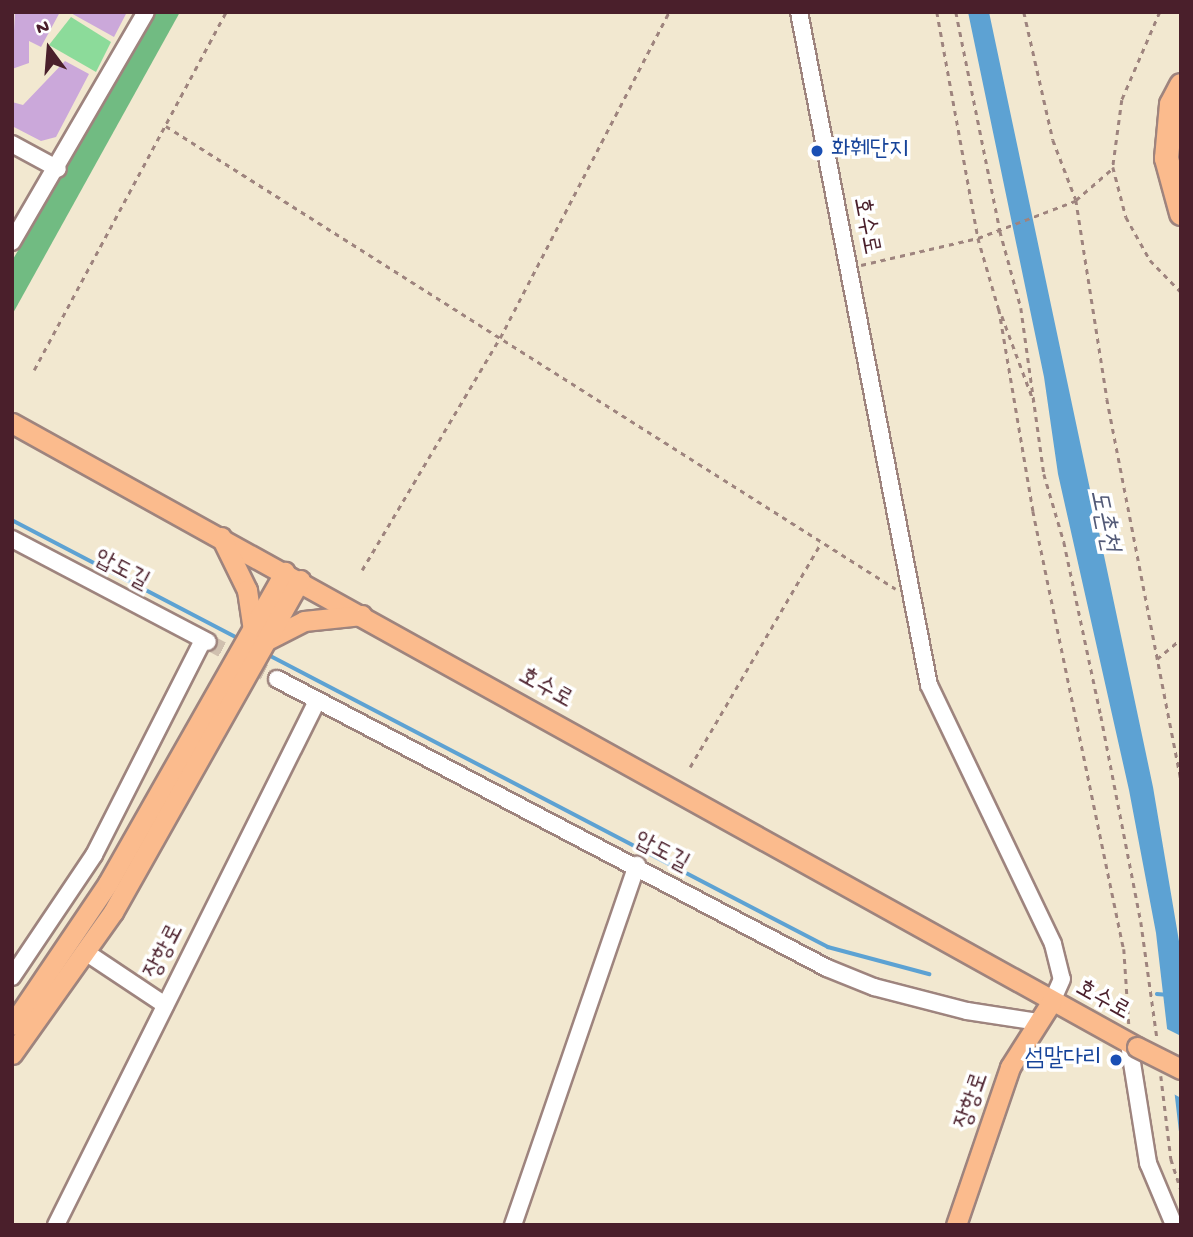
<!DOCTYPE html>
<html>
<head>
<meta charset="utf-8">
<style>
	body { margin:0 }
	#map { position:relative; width:1193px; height:1237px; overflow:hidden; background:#f2e8d0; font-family:"Gochi Hand","Poor Story",sans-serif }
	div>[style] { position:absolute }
	.green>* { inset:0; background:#8cdb9a }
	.forest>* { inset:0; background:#71bb82 }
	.water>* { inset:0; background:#5da2d3 }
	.pier>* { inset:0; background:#f2e8d0 }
	.stream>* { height:3.5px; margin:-1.75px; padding:0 1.75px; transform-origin:1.75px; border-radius:1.75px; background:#5da2d3 }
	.building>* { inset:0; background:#cba8da }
	.minor-tunnel>* { height:16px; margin-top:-8px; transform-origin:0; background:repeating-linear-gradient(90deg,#d0c0af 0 16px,transparent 0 24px) }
	.path>* { height:2.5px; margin-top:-1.25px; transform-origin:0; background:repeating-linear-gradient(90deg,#9e847e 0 5px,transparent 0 10px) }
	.roads { filter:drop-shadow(2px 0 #9e847e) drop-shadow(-2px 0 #9e847e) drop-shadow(0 2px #9e847e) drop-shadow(0 -2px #9e847e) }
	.minor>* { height:16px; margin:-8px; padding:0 8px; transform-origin:8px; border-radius:8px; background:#fff }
	.major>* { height:19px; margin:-9.5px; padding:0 9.5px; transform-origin:9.5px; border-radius:9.5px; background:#fbbb8d }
	.highway>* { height:23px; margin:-11.5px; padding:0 11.5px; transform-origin:11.5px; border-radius:11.5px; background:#fbbb8d }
	.bridges { filter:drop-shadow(2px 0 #9e847e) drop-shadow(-2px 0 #9e847e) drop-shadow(0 2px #9e847e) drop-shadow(0 -2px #9e847e) }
	.major-bridge>* { height:19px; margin:-9.5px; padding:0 9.5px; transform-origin:9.5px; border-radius:9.5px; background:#fbbb8d }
	.dots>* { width:19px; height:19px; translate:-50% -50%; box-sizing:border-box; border:4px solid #fff; border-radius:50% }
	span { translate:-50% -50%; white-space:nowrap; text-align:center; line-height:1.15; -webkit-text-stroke:7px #fff; paint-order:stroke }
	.transit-label { font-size:24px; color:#164399 }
	.left { translate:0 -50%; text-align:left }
	.right { translate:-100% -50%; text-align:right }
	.street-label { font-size:24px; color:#4a1f2b }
	.water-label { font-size:26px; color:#535a77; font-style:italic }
	.frame { position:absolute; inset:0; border:14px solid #4a1f2b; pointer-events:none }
	.north { position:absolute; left:14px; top:14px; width:70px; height:70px; -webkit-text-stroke:5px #fff; paint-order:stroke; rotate:344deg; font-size:19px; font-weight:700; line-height:28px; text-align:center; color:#4a1f2b }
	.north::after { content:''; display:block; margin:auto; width:24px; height:32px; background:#4a1f2b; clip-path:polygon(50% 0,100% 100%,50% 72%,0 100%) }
</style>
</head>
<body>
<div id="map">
	<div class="green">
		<div style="clip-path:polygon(71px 17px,111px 42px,96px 72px,49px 45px)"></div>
	</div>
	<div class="forest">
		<div style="clip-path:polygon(154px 12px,180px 12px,12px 315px,12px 261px)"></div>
	</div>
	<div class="water">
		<div style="clip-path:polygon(968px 12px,989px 12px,1153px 787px,1181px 953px,1181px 1149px,1156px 933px,1129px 790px,1058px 474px,1044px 377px)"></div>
	</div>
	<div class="pier">
		<div style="clip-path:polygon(1163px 1027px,1181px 1036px,1181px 1098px,1168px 1091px)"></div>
	</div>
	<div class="stream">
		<div style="left:12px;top:520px;width:257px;rotate:27.6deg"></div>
		<div style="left:265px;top:653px;width:635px;rotate:27.57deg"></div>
		<div style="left:828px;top:947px;width:105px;rotate:15deg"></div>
		<div style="left:1157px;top:994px;width:12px;rotate:5deg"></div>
	</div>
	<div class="building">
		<div style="clip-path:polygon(15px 12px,60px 12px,41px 47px,29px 41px,29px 63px,12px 69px)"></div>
		<div style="clip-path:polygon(69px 12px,127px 12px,114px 37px)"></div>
		<div style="clip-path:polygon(65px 61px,89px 74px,56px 137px,41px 141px,12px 126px,12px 102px,23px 105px)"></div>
	</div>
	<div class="minor-tunnel">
		<div style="left:208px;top:642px;width:78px;rotate:28.2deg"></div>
	</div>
	<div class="path">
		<div style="left:937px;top:12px;width:230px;rotate:79.7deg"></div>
		<div style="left:978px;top:238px;width:75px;rotate:73.7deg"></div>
		<div style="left:956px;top:12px;width:223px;rotate:78.6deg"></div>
		<div style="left:1000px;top:231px;width:80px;rotate:74.7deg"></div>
		<div style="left:1021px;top:308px;width:168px;rotate:82.1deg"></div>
		<div style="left:1044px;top:474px;width:71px;rotate:73.6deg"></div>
		<div style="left:1064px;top:542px;width:178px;rotate:78deg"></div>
		<div style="left:1101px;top:716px;width:210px;rotate:79deg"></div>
		<div style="left:1141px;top:922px;width:117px;rotate:82.1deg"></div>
		<div style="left:1024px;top:12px;width:131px;rotate:77.2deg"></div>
		<div style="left:1053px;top:140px;width:64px;rotate:69deg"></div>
		<div style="left:1076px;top:200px;width:49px;rotate:-40.9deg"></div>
		<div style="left:1160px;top:12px;width:96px;rotate:113.4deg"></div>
		<div style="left:1122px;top:100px;width:68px;rotate:97.7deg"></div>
		<div style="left:1113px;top:167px;width:52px;rotate:75.4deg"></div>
		<div style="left:1126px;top:217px;width:49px;rotate:60.8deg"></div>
		<div style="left:1150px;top:260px;width:45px;rotate:45.9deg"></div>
		<div style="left:166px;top:126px;width:864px;rotate:32.38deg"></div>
		<div style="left:1076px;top:200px;width:201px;rotate:81.1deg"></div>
		<div style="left:1107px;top:399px;width:387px;rotate:79deg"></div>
		<div style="left:861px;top:265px;width:120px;rotate:-13deg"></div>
		<div style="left:978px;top:238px;width:104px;rotate:-20.9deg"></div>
		<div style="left:999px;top:309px;width:205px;rotate:80.4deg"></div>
		<div style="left:1033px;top:511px;width:447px;rotate:78.3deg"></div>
		<div style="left:1124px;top:949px;width:76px;rotate:86.2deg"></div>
		<div style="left:1002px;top:316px;width:92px;rotate:69.6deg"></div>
		<div style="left:34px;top:370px;width:406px;rotate:-61.8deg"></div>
		<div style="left:362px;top:570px;width:270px;rotate:-59.3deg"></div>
		<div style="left:500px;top:338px;width:367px;rotate:-62.6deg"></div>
		<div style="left:1157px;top:659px;width:31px;rotate:-40deg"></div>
		<div style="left:690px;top:767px;width:259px;rotate:-59.7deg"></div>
		<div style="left:1161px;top:1076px;width:84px;rotate:83.1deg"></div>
		<div style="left:1171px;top:1159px;width:33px;rotate:72deg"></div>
	</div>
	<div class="roads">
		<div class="minor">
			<div style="left:799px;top:12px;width:685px;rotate:79.07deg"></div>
			<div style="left:929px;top:685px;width:287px;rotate:64.4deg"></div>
			<div style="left:1053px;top:944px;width:36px;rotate:76deg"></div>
			<div style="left:1062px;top:979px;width:24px;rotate:114deg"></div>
			<div style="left:12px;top:144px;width:52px;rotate:28.5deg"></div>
			<div style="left:12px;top:242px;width:266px;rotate:-59.8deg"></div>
			<div style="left:12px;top:539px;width:221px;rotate:27.7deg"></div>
			<div style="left:277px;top:679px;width:621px;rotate:27.72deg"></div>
			<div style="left:827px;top:968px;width:51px;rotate:22deg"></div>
			<div style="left:874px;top:987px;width:96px;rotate:14.5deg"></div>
			<div style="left:967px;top:1011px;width:73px;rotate:8.7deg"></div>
			<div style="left:87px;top:953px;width:94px;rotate:33.7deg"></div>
			<div style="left:12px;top:977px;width:147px;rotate:-56.1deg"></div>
			<div style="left:94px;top:855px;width:241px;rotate:-63.1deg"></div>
			<div style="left:1129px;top:1044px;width:121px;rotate:80.9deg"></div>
			<div style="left:1148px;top:1163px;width:67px;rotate:67.2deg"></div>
			<div style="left:56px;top:1225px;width:585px;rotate:-63.52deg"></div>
			<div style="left:513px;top:1225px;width:381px;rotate:-71deg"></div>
		</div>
		<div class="major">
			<div style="left:12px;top:423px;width:1286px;rotate:29.02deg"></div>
			<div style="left:221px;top:537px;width:59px;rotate:63.9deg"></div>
			<div style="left:247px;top:590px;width:40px;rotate:81.5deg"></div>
			<div style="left:269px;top:639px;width:39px;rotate:-27deg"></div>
			<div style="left:304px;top:621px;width:58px;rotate:-5.9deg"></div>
			<div style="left:12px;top:1025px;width:171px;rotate:-55.9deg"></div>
			<div style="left:108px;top:883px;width:358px;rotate:-60.4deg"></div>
			<div style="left:12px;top:1054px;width:174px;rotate:-54.6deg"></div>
			<div style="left:113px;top:912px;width:381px;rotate:-60.6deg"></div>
			<div style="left:956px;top:1225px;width:167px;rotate:-71.1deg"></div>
			<div style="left:1010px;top:1067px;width:78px;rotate:-57.5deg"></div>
		</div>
		<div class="highway">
			<div style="left:1181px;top:85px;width:21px;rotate:118deg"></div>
			<div style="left:1171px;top:104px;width:54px;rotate:95.3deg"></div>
			<div style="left:1166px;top:158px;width:57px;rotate:74.7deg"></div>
		</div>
	</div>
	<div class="bridges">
		<div class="major-bridge">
			<div style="left:1137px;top:1047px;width:49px;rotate:26.6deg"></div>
		</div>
	</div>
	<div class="dots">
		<div style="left:817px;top:151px;background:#1a4fb4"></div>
		<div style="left:1116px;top:1060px;background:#1a4fb4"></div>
	</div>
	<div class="transit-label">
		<span class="left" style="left:831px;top:151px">화훼단지</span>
		<span class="right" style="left:1102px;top:1060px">섬말다리</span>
	</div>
	<div class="street-label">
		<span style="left:865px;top:226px;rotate:79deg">호수로</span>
		<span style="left:121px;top:571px;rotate:28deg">압도길</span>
		<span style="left:545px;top:689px;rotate:29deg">호수로</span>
		<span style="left:661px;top:853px;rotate:28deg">압도길</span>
		<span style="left:165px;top:952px;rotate:-63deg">장항로</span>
		<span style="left:1102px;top:1001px;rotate:29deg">호수로</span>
		<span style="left:973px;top:1101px;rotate:-71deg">장항로</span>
	</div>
	<div class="water-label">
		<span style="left:1102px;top:521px;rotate:78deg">도촌천</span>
	</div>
	<div class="frame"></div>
	<div class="north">N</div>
</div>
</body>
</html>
